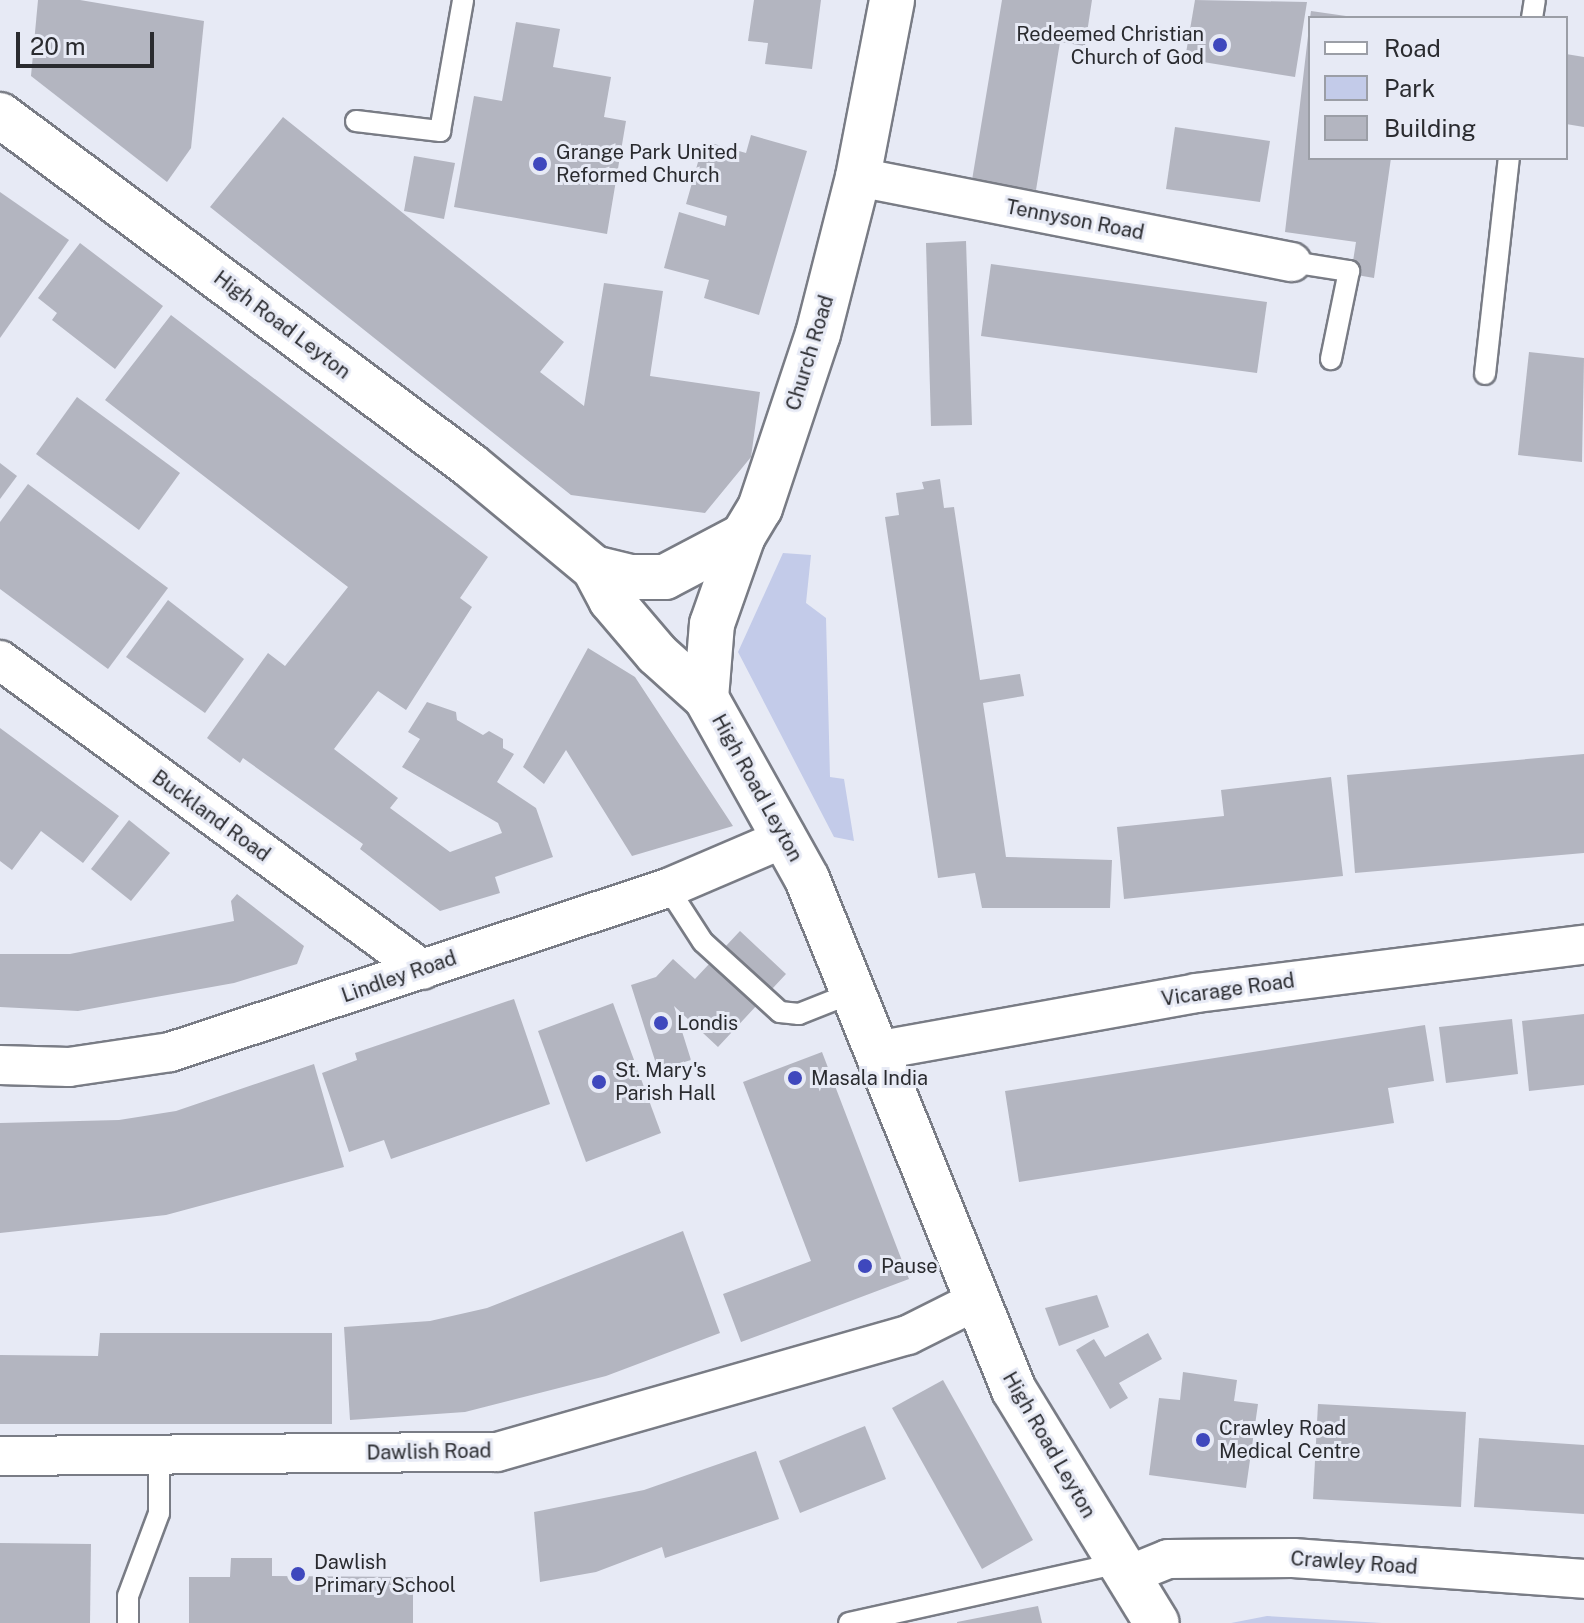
<!DOCTYPE html>
<html>
<head>
<meta charset="utf-8">
<style>
	body { margin:0 }
	#map { position:relative; width:1584px; height:1623px; overflow:hidden; background:#e7eaf5; font-family:"Public Sans",sans-serif }
	div>[style] { position:absolute }
	.green>* { inset:0; background:#c3cbe9 }
	.building>* { inset:0; background:#b3b5c0 }
	.roads { filter:drop-shadow(2px 0 #797c85) drop-shadow(-2px 0 #797c85) drop-shadow(0 2px #797c85) drop-shadow(0 -2px #797c85) }
	.service>* { height:20px; margin:-10px; padding:0 10px; transform-origin:10px; border-radius:10px; background:#fff }
	.minor>* { height:38px; margin:-19px; padding:0 19px; transform-origin:19px; border-radius:19px; background:#fff }
	.primary>* { height:44px; margin:-22px; padding:0 22px; transform-origin:22px; border-radius:22px; background:#fff }
	.dots>* { width:22px; height:22px; translate:-50% -50%; box-sizing:border-box; border:4px solid #e7eaf5; border-radius:50% }
	span { translate:-50% -50%; white-space:nowrap; text-align:center; line-height:1.15; -webkit-text-stroke:6px #e7eaf5; paint-order:stroke }
	.poi-label { font-size:20px; color:#2a2b2f }
	.right { translate:-100% -50%; text-align:right }
	.left { translate:0 -50%; text-align:left }
	.street-label { font-size:20px; color:#2a2b2f }
	.legend { position:absolute; left:1308px; top:16px; width:260px; height:144px; box-sizing:border-box; background:#e7eaf5; border:2px solid #9b9ea6; margin:0; padding:10px 14px; list-style:none; font-size:24px; color:#2a2b2f }
	.legend li { display:flex; align-items:center; gap:16px; height:40px }
	.legend b { width:40px; border:2px solid #9b9ea6 }
	.scale { position:absolute; left:16px; top:32px; width:138px; height:36px; box-sizing:border-box; border:4px solid #2a2b2f; border-top:0; padding-left:10px; font-size:24px; line-height:28px; white-space:nowrap; color:#2a2b2f; -webkit-text-stroke:6px #e7eaf5; paint-order:stroke }
</style>
</head>
<body>
<div id="map">
	<div class="green">
		<div style="clip-path:polygon(783px 553px,811px 555px,806px 603px,826px 618px,830px 777px,844px 779px,854px 841px,834px 837px,738px 652px)"></div>
		<div style="clip-path:polygon(1267px 1616px,1382px 1623px,1231px 1623px)"></div>
	</div>
	<div class="building">
		<div style="clip-path:polygon(38px 0,80px 0,204px 21px,191px 148px,167px 182px,31px 76px)"></div>
		<div style="clip-path:polygon(754px 0,821px 0,812px 69px,765px 64px,768px 43px,748px 41px)"></div>
		<div style="clip-path:polygon(1002px 0,1092px 0,1085px 46px,1060px 42px,1036px 190px,972px 180px)"></div>
		<div style="clip-path:polygon(1195px 0,1307px 2px,1295px 77px,1185px 59px)"></div>
		<div style="clip-path:polygon(1311px 11px,1346px 16px,1346px 18px,1310px 18px)"></div>
		<div style="clip-path:polygon(516px 22px,560px 29px,553px 67px,611px 77px,604px 117px,626px 121px,607px 234px,454px 207px,474px 96px,502px 101px)"></div>
		<div style="clip-path:polygon(1308px 36px,1310px 158px,1391px 158px,1374px 278px,1351px 274px,1356px 242px,1285px 232px)"></div>
		<div style="clip-path:polygon(1566px 54px,1584px 57px,1584px 127px,1566px 124px)"></div>
		<div style="clip-path:polygon(283px 117px,564px 342px,540px 372px,584px 406px,604px 283px,663px 291px,650px 376px,760px 392px,751px 457px,705px 513px,571px 495px,210px 207px)"></div>
		<div style="clip-path:polygon(1175px 127px,1270px 141px,1260px 202px,1166px 189px)"></div>
		<div style="clip-path:polygon(751px 135px,807px 151px,759px 315px,704px 298px,709px 280px,664px 268px,679px 212px,725px 226px,727px 216px,686px 204px,704px 141px,746px 153px)"></div>
		<div style="clip-path:polygon(414px 156px,455px 163px,444px 219px,404px 211px)"></div>
		<div style="clip-path:polygon(0 192px,69px 240px,0 338px)"></div>
		<div style="clip-path:polygon(966px 241px,972px 425px,931px 426px,926px 243px)"></div>
		<div style="clip-path:polygon(80px 243px,163px 306px,115px 369px,52px 320px,57px 313px,38px 298px)"></div>
		<div style="clip-path:polygon(991px 264px,1267px 302px,1257px 373px,981px 336px)"></div>
		<div style="clip-path:polygon(171px 315px,488px 557px,460px 598px,472px 607px,406px 710px,378px 691px,334px 749px,398px 798px,390px 808px,450px 852px,502px 833px,498px 823px,402px 767px,420px 739px,408px 732px,427px 702px,456px 712px,457px 720px,483px 735px,489px 731px,503px 739px,503px 748px,514px 754px,497px 782px,536px 808px,553px 857px,495px 877px,500px 893px,440px 911px,360px 849px,363px 844px,243px 758px,240px 763px,207px 738px,268px 653px,285px 666px,348px 587px,105px 400px)"></div>
		<div style="clip-path:polygon(1529px 352px,1584px 358px,1582px 462px,1518px 455px)"></div>
		<div style="clip-path:polygon(77px 397px,180px 473px,139px 530px,36px 454px)"></div>
		<div style="clip-path:polygon(0 463px,17px 476px,0 499px)"></div>
		<div style="clip-path:polygon(940px 479px,944px 508px,954px 507px,980px 680px,1020px 674px,1024px 696px,983px 703px,1006px 857px,1112px 860px,1110px 908px,982px 908px,975px 873px,938px 878px,885px 517px,899px 515px,896px 493px,924px 489px,922px 482px)"></div>
		<div style="clip-path:polygon(28px 484px,168px 588px,108px 669px,0 589px,0 522px)"></div>
		<div style="clip-path:polygon(168px 600px,244px 659px,205px 713px,126px 657px)"></div>
		<div style="clip-path:polygon(588px 648px,635px 677px,733px 826px,632px 856px,566px 750px,544px 784px,523px 767px)"></div>
		<div style="clip-path:polygon(0 728px,119px 816px,83px 863px,41px 831px,12px 870px,0 861px)"></div>
		<div style="clip-path:polygon(1584px 754px,1584px 853px,1355px 873px,1347px 775px)"></div>
		<div style="clip-path:polygon(1331px 777px,1343px 876px,1124px 899px,1117px 827px,1224px 816px,1221px 790px)"></div>
		<div style="clip-path:polygon(129px 820px,170px 853px,131px 901px,91px 869px)"></div>
		<div style="clip-path:polygon(237px 894px,304px 946px,297px 964px,234px 983px,78px 1011px,0 1007px,0 954px,70px 954px,234px 921px,231px 901px)"></div>
		<div style="clip-path:polygon(740px 931px,786px 974px,718px 1047px,674px 1006px,691px 1060px,658px 1070px,631px 985px,656px 977px,673px 959px,695px 979px)"></div>
		<div style="clip-path:polygon(514px 999px,550px 1104px,391px 1159px,384px 1140px,349px 1152px,322px 1073px,357px 1060px,355px 1053px)"></div>
		<div style="clip-path:polygon(613px 1003px,661px 1133px,586px 1162px,538px 1031px)"></div>
		<div style="clip-path:polygon(1584px 1014px,1584px 1085px,1529px 1091px,1522px 1021px)"></div>
		<div style="clip-path:polygon(1512px 1019px,1518px 1074px,1446px 1083px,1439px 1027px)"></div>
		<div style="clip-path:polygon(1425px 1025px,1434px 1081px,1388px 1088px,1394px 1123px,1019px 1182px,1005px 1091px)"></div>
		<div style="clip-path:polygon(822px 1052px,909px 1279px,741px 1342px,723px 1294px,811px 1261px,743px 1082px)"></div>
		<div style="clip-path:polygon(314px 1064px,344px 1167px,166px 1215px,0 1233px,0 1123px,119px 1120px,176px 1111px)"></div>
		<div style="clip-path:polygon(683px 1231px,720px 1333px,606px 1376px,465px 1412px,350px 1420px,344px 1327px,430px 1321px,487px 1308px)"></div>
		<div style="clip-path:polygon(1097px 1295px,1109px 1327px,1059px 1346px,1045px 1308px)"></div>
		<div style="clip-path:polygon(100px 1333px,332px 1333px,332px 1424px,0 1424px,0 1355px,98px 1356px)"></div>
		<div style="clip-path:polygon(1148px 1333px,1162px 1359px,1119px 1383px,1128px 1398px,1110px 1409px,1076px 1350px,1094px 1339px,1105px 1357px)"></div>
		<div style="clip-path:polygon(1183px 1372px,1237px 1380px,1234px 1401px,1258px 1404px,1246px 1488px,1149px 1475px,1159px 1398px,1180px 1400px)"></div>
		<div style="clip-path:polygon(943px 1380px,1033px 1540px,982px 1569px,892px 1408px)"></div>
		<div style="clip-path:polygon(1318px 1404px,1466px 1412px,1461px 1507px,1313px 1499px)"></div>
		<div style="clip-path:polygon(865px 1426px,886px 1479px,800px 1513px,779px 1461px)"></div>
		<div style="clip-path:polygon(1479px 1438px,1584px 1445px,1584px 1514px,1474px 1507px)"></div>
		<div style="clip-path:polygon(756px 1451px,779px 1519px,665px 1558px,662px 1547px,596px 1572px,540px 1582px,534px 1512px,644px 1490px)"></div>
		<div style="clip-path:polygon(0 1543px,91px 1544px,90px 1623px,0 1623px)"></div>
		<div style="clip-path:polygon(231px 1558px,272px 1558px,272px 1576px,413px 1577px,413px 1623px,189px 1623px,189px 1577px,230px 1577px)"></div>
		<div style="clip-path:polygon(1038px 1606px,1042px 1623px,957px 1623px,957px 1622px)"></div>
	</div>
	<div class="roads">
		<div class="service">
			<div style="left:1532px;top:18px;width:18px;rotate:-81deg"></div>
			<div style="left:356px;top:121px;width:85px;rotate:6.8deg"></div>
			<div style="left:440px;top:131px;width:133px;rotate:-80deg"></div>
			<div style="left:1292px;top:262px;width:58px;rotate:9deg"></div>
			<div style="left:1349px;top:271px;width:90px;rotate:101.6deg"></div>
			<div style="left:1485px;top:374px;width:217px;rotate:-83.7deg"></div>
			<div style="left:668px;top:888px;width:64px;rotate:57.1deg"></div>
			<div style="left:703px;top:942px;width:104px;rotate:42.3deg"></div>
			<div style="left:780px;top:1012px;width:19px;rotate:6deg"></div>
			<div style="left:799px;top:1014px;width:57px;rotate:-21.6deg"></div>
			<div style="left:128px;top:1623px;width:27px;rotate:-90deg"></div>
			<div style="left:128px;top:1596px;width:89px;rotate:-69.5deg"></div>
			<div style="left:159px;top:1513px;width:58px;rotate:-90deg"></div>
			<div style="left:849px;top:1623px;width:277px;rotate:-12.5deg"></div>
		</div>
		<div class="minor">
			<div style="left:858px;top:177px;width:442px;rotate:11.1deg"></div>
			<div style="left:0;top:660px;width:524px;rotate:36.24deg"></div>
			<div style="left:875px;top:1051px;width:326px;rotate:-10.2deg"></div>
			<div style="left:1196px;top:993px;width:391px;rotate:-7.1deg"></div>
			<div style="left:0;top:1065px;width:69px;rotate:1.7deg"></div>
			<div style="left:69px;top:1067px;width:102px;rotate:-8.4deg"></div>
			<div style="left:170px;top:1052px;width:524px;rotate:-18.23deg"></div>
			<div style="left:668px;top:888px;width:129px;rotate:-23.2deg"></div>
			<div style="left:0;top:1456px;width:497px;rotate:-0.5deg"></div>
			<div style="left:497px;top:1452px;width:427px;rotate:-15.9deg"></div>
			<div style="left:908px;top:1335px;width:78px;rotate:-26.6deg"></div>
			<div style="left:1126px;top:1576px;width:45px;rotate:-22deg"></div>
			<div style="left:1168px;top:1559px;width:125px;rotate:-0.5deg"></div>
			<div style="left:1293px;top:1558px;width:292px;rotate:4.1deg"></div>
		</div>
		<div class="primary">
			<div style="left:0;top:115px;width:587px;rotate:36.69deg"></div>
			<div style="left:471px;top:466px;width:160px;rotate:39.7deg"></div>
			<div style="left:594px;top:568px;width:36px;rotate:62deg"></div>
			<div style="left:611px;top:600px;width:71px;rotate:49.6deg"></div>
			<div style="left:657px;top:654px;width:66px;rotate:41.9deg"></div>
			<div style="left:706px;top:698px;width:207px;rotate:60.8deg"></div>
			<div style="left:807px;top:879px;width:551px;rotate:67.95deg"></div>
			<div style="left:1014px;top:1390px;width:273px;rotate:58.5deg"></div>
			<div style="left:594px;top:568px;width:37px;rotate:14deg"></div>
			<div style="left:630px;top:577px;width:35px"></div>
			<div style="left:665px;top:577px;width:88px;rotate:-27.7deg"></div>
			<div style="left:706px;top:698px;width:74px;rotate:-85.4deg"></div>
			<div style="left:712px;top:624px;width:93px;rotate:-70.6deg"></div>
			<div style="left:743px;top:536px;width:33px;rotate:-59deg"></div>
			<div style="left:760px;top:508px;width:183px;rotate:-71.6deg"></div>
			<div style="left:818px;top:334px;width:162px;rotate:-75.7deg"></div>
			<div style="left:858px;top:177px;width:180px;rotate:-79.1deg"></div>
		</div>
	</div>
	<div class="dots">
		<div style="left:1220px;top:45px;background:#3f48bd"></div>
		<div style="left:540px;top:164px;background:#3f48bd"></div>
		<div style="left:661px;top:1023px;background:#3f48bd"></div>
		<div style="left:795px;top:1078px;background:#3f48bd"></div>
		<div style="left:599px;top:1082px;background:#3f48bd"></div>
		<div style="left:865px;top:1266px;background:#3f48bd"></div>
		<div style="left:1203px;top:1440px;background:#3f48bd"></div>
		<div style="left:298px;top:1574px;background:#3f48bd"></div>
	</div>
	<div class="poi-label">
		<span class="right" style="left:1204px;top:46px">Redeemed Christian<br>Church of God</span>
		<span class="left" style="left:556px;top:164px">Grange Park United<br>Reformed Church</span>
		<span class="left" style="left:677px;top:1023px">Londis</span>
		<span class="left" style="left:615px;top:1082px">St. Mary's<br>Parish Hall</span>
		<span class="left" style="left:811px;top:1078px">Masala India</span>
		<span class="left" style="left:881px;top:1266px">Pause</span>
		<span class="left" style="left:1219px;top:1440px">Crawley Road<br>Medical Centre</span>
		<span class="left" style="left:314px;top:1574px">Dawlish<br>Primary School</span>
	</div>
	<div class="street-label">
		<span style="left:1075px;top:220px;rotate:11deg">Tennyson Road</span>
		<span style="left:282px;top:325px;rotate:37deg">High Road Leyton</span>
		<span style="left:810px;top:353px;rotate:-73deg">Church Road</span>
		<span style="left:757px;top:788px;rotate:61deg">High Road Leyton</span>
		<span style="left:211px;top:816px;rotate:36deg">Buckland Road</span>
		<span style="left:399px;top:977px;rotate:-19deg">Lindley Road</span>
		<span style="left:1228px;top:990px;rotate:-8deg">Vicarage Road</span>
		<span style="left:1049px;top:1445px;rotate:60deg">High Road Leyton</span>
		<span style="left:429px;top:1452px;rotate:-1deg">Dawlish Road</span>
		<span style="left:1354px;top:1563px;rotate:4deg">Crawley Road</span>
	</div>
	<ul class="legend">
	<li><b style="height:10px;background:#fff"></b>Road</li>
	<li><b style="height:22px;background:#c3cbe9"></b>Park</li>
	<li><b style="height:22px;background:#b3b5c0"></b>Building</li>
	</ul>
	<div class="scale">20 m</div>
</div>
</body>
</html>
